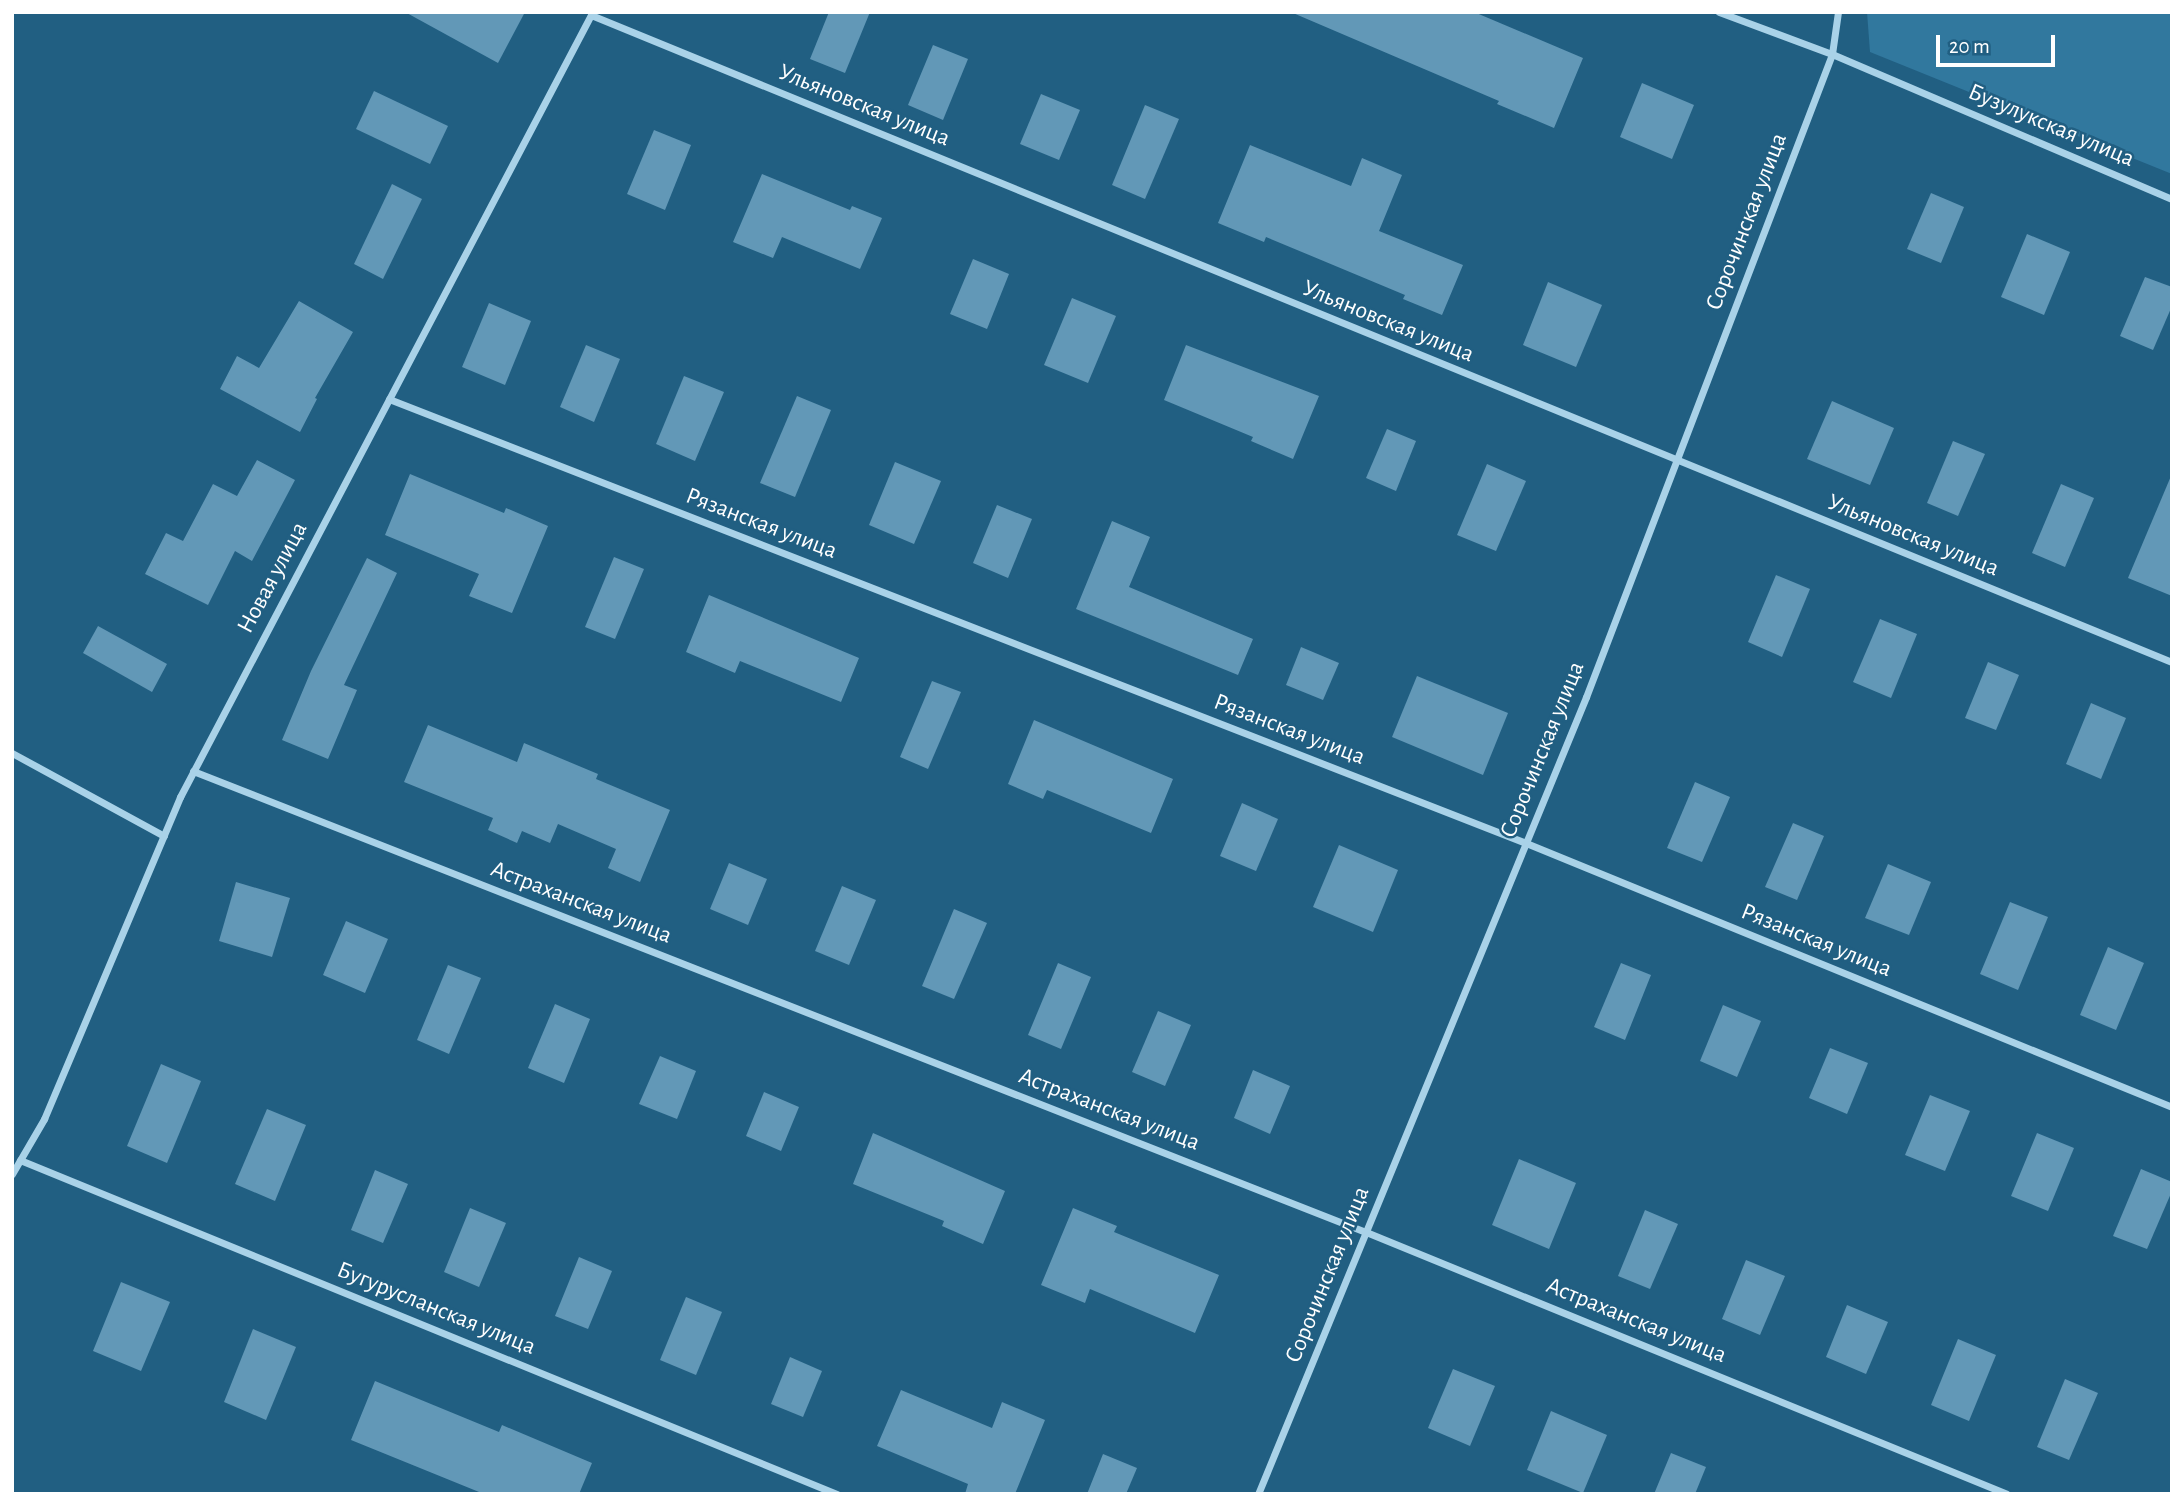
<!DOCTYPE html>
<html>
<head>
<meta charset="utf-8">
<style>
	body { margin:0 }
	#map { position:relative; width:2184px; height:1506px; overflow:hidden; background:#215f82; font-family:"Alegreya Sans",sans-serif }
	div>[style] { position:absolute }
	.green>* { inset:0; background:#31789e }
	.building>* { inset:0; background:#6298b7 }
	.minor>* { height:7px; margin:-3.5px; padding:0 3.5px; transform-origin:3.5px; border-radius:3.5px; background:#a9d2e8 }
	span { translate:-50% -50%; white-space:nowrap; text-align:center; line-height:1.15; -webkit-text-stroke:5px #215f82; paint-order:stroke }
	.street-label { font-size:24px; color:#fff }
	.frame { position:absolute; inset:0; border:14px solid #fff; pointer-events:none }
	.scale { position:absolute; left:1936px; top:35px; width:119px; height:32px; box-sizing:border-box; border:4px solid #fff; border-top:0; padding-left:9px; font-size:21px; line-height:24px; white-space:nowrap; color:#fff; -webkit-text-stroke:5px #215f82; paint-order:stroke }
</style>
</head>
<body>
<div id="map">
	<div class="green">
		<div style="clip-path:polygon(1867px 12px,2172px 12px,2172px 174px,1870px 52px)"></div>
	</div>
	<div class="building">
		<div style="clip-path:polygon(405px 12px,525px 12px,498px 63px)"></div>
		<div style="clip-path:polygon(829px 12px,870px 12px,845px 73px,810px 59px)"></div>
		<div style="clip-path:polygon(1474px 12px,1583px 58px,1554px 128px,1497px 104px,1499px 101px,1293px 13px)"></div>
		<div style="clip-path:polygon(933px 45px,968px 59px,943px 120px,908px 105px)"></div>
		<div style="clip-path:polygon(1642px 83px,1694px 105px,1672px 159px,1620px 137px)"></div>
		<div style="clip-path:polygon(374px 91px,448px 126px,430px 164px,356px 129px)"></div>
		<div style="clip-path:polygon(1041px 94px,1080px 110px,1059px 160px,1020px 144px)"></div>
		<div style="clip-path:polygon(1145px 105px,1179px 119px,1145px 199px,1112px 185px)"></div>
		<div style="clip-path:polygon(654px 130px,691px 145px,665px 210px,627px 194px)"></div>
		<div style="clip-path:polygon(1250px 145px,1351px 186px,1362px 158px,1402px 175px,1379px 231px,1463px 265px,1442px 315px,1403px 299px,1405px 295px,1266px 237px,1264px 242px,1218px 223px)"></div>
		<div style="clip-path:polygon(762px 174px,850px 210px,852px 206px,882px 218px,860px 269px,782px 237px,773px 258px,733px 242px)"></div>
		<div style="clip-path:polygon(392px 184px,422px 199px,383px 279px,354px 264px)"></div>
		<div style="clip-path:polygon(1931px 193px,1964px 207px,1941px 263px,1907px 249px)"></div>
		<div style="clip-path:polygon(2027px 234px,2070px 252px,2044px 315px,2001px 297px)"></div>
		<div style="clip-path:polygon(973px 259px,1009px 274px,987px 329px,950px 314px)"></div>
		<div style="clip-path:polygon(2145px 277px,2172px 287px,2172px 306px,2153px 350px,2120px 336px)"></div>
		<div style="clip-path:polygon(1548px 282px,1602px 305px,1576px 367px,1523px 345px)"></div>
		<div style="clip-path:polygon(1072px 298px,1116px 316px,1088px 383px,1044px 365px)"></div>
		<div style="clip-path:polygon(299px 301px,353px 332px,315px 398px,317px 399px,300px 432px,220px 389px,237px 356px,259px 368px)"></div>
		<div style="clip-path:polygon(489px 303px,531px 321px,505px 385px,462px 367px)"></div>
		<div style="clip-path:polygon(586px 345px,620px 359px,594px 422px,560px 407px)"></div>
		<div style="clip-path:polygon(1186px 345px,1319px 396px,1293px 459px,1251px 441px,1253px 437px,1164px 400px)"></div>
		<div style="clip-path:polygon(684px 376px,724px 392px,695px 461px,656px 444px)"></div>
		<div style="clip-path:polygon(797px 396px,831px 410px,795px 497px,760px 483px)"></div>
		<div style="clip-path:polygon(1832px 401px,1894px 428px,1870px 485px,1807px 459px)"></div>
		<div style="clip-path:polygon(1387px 429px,1416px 441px,1396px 491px,1366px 478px)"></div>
		<div style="clip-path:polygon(1953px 441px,1985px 454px,1958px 516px,1927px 503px)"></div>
		<div style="clip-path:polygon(257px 460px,295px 480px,252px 561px,235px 551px,208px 605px,145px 574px,166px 533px,183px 541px,213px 484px,237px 496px)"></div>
		<div style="clip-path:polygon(895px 462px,941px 481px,914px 544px,869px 525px)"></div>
		<div style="clip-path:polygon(1487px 464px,1526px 481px,1496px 551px,1457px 535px)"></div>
		<div style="clip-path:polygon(410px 474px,504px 513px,506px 508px,548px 526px,512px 613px,469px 596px,479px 574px,385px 535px)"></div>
		<div style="clip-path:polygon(2171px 476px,2172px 476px,2172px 596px,2128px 578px)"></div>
		<div style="clip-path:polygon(2061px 484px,2094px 498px,2065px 567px,2032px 553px)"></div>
		<div style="clip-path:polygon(997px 505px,1032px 519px,1008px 578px,973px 563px)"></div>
		<div style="clip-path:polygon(1112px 521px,1150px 537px,1129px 587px,1253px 639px,1238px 675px,1076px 609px)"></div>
		<div style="clip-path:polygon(614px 557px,644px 569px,615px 639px,585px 627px)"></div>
		<div style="clip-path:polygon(367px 558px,397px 573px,344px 685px,357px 690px,328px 759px,282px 740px,311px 671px)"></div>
		<div style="clip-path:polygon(1776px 575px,1810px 589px,1782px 657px,1748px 642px)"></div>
		<div style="clip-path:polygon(709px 595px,859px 658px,841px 702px,740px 661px,735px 673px,686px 652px)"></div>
		<div style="clip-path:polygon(1880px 619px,1917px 634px,1891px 698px,1853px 682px)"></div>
		<div style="clip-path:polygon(98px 626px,167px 664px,152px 692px,83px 653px)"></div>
		<div style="clip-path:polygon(1301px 647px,1339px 663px,1323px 700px,1286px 685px)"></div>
		<div style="clip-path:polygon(1988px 662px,2019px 675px,1996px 730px,1965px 718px)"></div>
		<div style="clip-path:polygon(1417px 676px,1508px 713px,1483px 775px,1392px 737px)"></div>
		<div style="clip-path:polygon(932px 681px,961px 692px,928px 769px,900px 757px)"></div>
		<div style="clip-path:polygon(2091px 703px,2126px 718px,2101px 779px,2066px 764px)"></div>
		<div style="clip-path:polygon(1034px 720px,1173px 779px,1151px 833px,1047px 790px,1043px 799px,1008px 784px)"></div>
		<div style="clip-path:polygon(428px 725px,517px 762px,524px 743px,598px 774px,596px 779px,670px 810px,640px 882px,608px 868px,616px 849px,558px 824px,550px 843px,522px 831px,517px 843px,488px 830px,493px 818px,404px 782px)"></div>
		<div style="clip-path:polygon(1695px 782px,1730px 797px,1702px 862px,1667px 848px)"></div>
		<div style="clip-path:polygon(1242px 803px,1278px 819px,1256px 871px,1220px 856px)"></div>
		<div style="clip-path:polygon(1793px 823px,1824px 836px,1797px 900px,1765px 887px)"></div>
		<div style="clip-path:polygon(1339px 845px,1398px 870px,1373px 932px,1313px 907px)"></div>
		<div style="clip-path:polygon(729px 863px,767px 879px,748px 925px,710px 909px)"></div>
		<div style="clip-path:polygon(1888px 864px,1931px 882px,1909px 935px,1865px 918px)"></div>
		<div style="clip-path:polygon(236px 882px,290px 898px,272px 957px,219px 941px)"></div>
		<div style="clip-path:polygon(842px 886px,876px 900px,849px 965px,815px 951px)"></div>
		<div style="clip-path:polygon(2010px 902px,2048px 917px,2018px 990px,1980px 974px)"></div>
		<div style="clip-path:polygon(954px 909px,987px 923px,954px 999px,922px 986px)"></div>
		<div style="clip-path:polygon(346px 921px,388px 939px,365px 993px,323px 975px)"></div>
		<div style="clip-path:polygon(2108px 947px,2144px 963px,2116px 1030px,2080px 1015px)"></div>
		<div style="clip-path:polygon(1058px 963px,1091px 977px,1061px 1049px,1028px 1035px)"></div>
		<div style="clip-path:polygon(1621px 963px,1651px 975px,1625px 1040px,1594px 1027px)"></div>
		<div style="clip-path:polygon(448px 965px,481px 978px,449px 1054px,417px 1040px)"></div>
		<div style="clip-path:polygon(555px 1004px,590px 1019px,564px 1083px,528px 1068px)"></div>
		<div style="clip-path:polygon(1723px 1005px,1761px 1021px,1737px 1077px,1700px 1061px)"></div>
		<div style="clip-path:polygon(1158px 1011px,1191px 1025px,1165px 1086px,1132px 1072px)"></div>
		<div style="clip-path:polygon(1830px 1048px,1868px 1063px,1847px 1114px,1809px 1098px)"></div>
		<div style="clip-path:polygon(660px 1056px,696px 1071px,677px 1119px,639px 1104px)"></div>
		<div style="clip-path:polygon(161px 1064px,201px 1081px,167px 1163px,127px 1146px)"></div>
		<div style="clip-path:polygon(1253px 1070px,1290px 1086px,1270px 1134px,1234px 1118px)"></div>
		<div style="clip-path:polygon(764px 1092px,799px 1107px,781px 1151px,746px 1136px)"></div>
		<div style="clip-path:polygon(1930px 1095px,1970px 1111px,1945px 1171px,1905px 1155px)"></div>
		<div style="clip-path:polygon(267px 1109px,306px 1125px,275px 1201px,235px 1184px)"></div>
		<div style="clip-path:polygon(873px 1133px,1005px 1191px,983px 1244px,942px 1226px,944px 1221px,853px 1184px)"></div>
		<div style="clip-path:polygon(2037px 1133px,2074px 1148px,2048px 1211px,2011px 1196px)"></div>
		<div style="clip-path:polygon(1519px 1159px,1576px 1183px,1549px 1249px,1492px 1225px)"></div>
		<div style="clip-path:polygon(2141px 1169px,2172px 1182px,2172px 1191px,2147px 1249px,2113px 1236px)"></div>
		<div style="clip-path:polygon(375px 1170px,408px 1184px,383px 1243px,351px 1230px)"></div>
		<div style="clip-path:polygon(470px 1208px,506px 1223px,479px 1287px,444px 1272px)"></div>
		<div style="clip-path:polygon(1073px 1208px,1117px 1226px,1114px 1232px,1219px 1275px,1195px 1333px,1090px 1289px,1085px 1303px,1041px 1285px)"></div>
		<div style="clip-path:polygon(1645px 1210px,1678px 1224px,1650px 1289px,1618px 1276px)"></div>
		<div style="clip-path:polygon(579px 1257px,612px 1271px,588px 1329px,555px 1316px)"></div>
		<div style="clip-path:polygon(1746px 1260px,1785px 1276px,1760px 1335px,1722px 1319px)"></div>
		<div style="clip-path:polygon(121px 1282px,170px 1302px,141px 1371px,93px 1351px)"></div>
		<div style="clip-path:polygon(686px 1297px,722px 1312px,696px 1375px,660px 1360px)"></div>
		<div style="clip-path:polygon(1847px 1305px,1888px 1322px,1866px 1374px,1826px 1357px)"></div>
		<div style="clip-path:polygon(253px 1329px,296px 1347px,266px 1420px,224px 1402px)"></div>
		<div style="clip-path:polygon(1958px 1339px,1996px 1355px,1969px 1421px,1931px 1405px)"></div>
		<div style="clip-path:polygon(790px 1357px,822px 1371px,803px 1417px,771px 1404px)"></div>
		<div style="clip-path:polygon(1453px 1369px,1495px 1386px,1470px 1446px,1428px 1428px)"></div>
		<div style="clip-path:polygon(2065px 1379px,2098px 1393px,2069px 1460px,2037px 1447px)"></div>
		<div style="clip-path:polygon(375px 1381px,499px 1432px,502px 1425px,592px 1463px,579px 1494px,484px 1494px,351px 1440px)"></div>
		<div style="clip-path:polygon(901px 1390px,992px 1428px,1002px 1402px,1045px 1420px,1015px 1494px,965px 1494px,968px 1484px,877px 1446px)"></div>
		<div style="clip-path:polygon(1551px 1411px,1607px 1435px,1583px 1493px,1527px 1470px)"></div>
		<div style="clip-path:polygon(1671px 1453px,1706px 1467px,1695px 1494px,1654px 1494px)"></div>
		<div style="clip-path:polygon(1103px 1454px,1137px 1468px,1126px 1494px,1087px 1494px)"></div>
	</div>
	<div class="minor">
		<div style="left:1719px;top:12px;width:121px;rotate:20.4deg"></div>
		<div style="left:1832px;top:54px;width:370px;rotate:23.1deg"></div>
		<div style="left:591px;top:15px;width:1708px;rotate:22.26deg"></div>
		<div style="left:389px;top:399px;width:1221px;rotate:21.33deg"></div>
		<div style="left:1526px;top:843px;width:698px;rotate:22.23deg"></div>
		<div style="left:12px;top:753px;width:173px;rotate:28.6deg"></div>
		<div style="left:193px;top:771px;width:1260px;rotate:21.46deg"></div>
		<div style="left:1366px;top:1232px;width:692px;rotate:22.23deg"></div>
		<div style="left:20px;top:1160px;width:883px;rotate:22.24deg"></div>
		<div style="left:12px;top:1174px;width:64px;rotate:-59.8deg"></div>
		<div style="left:44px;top:1119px;width:350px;rotate:-67.1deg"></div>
		<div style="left:180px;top:797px;width:886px;rotate:-62.28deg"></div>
		<div style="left:1258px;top:1494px;width:862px;rotate:-67.63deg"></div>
		<div style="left:1586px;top:697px;width:688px;rotate:-69.06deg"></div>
		<div style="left:1832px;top:54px;width:42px;rotate:-81.9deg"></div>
	</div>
	<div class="street-label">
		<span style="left:864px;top:106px;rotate:22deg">Ульяновская улица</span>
		<span style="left:2051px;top:126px;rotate:23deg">Бузулукская улица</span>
		<span style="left:1747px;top:222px;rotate:-69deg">Сорочинская улица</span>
		<span style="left:1388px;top:322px;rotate:22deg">Ульяновская улица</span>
		<span style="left:761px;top:524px;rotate:21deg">Рязанская улица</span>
		<span style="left:1913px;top:536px;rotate:22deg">Ульяновская улица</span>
		<span style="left:273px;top:578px;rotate:-62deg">Новая улица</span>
		<span style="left:1289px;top:730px;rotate:21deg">Рязанская улица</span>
		<span style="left:1543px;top:750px;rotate:-68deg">Сорочинская улица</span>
		<span style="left:581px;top:903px;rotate:21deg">Астраханская улица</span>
		<span style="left:1816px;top:941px;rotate:22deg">Рязанская улица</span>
		<span style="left:1109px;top:1110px;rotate:21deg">Астраханская улица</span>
		<span style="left:1328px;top:1275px;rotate:-68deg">Сорочинская улица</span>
		<span style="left:436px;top:1309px;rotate:22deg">Бугурусланская улица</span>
		<span style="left:1636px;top:1321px;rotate:22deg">Астраханская улица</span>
	</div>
	<div class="frame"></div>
	<div class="scale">20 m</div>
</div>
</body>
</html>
